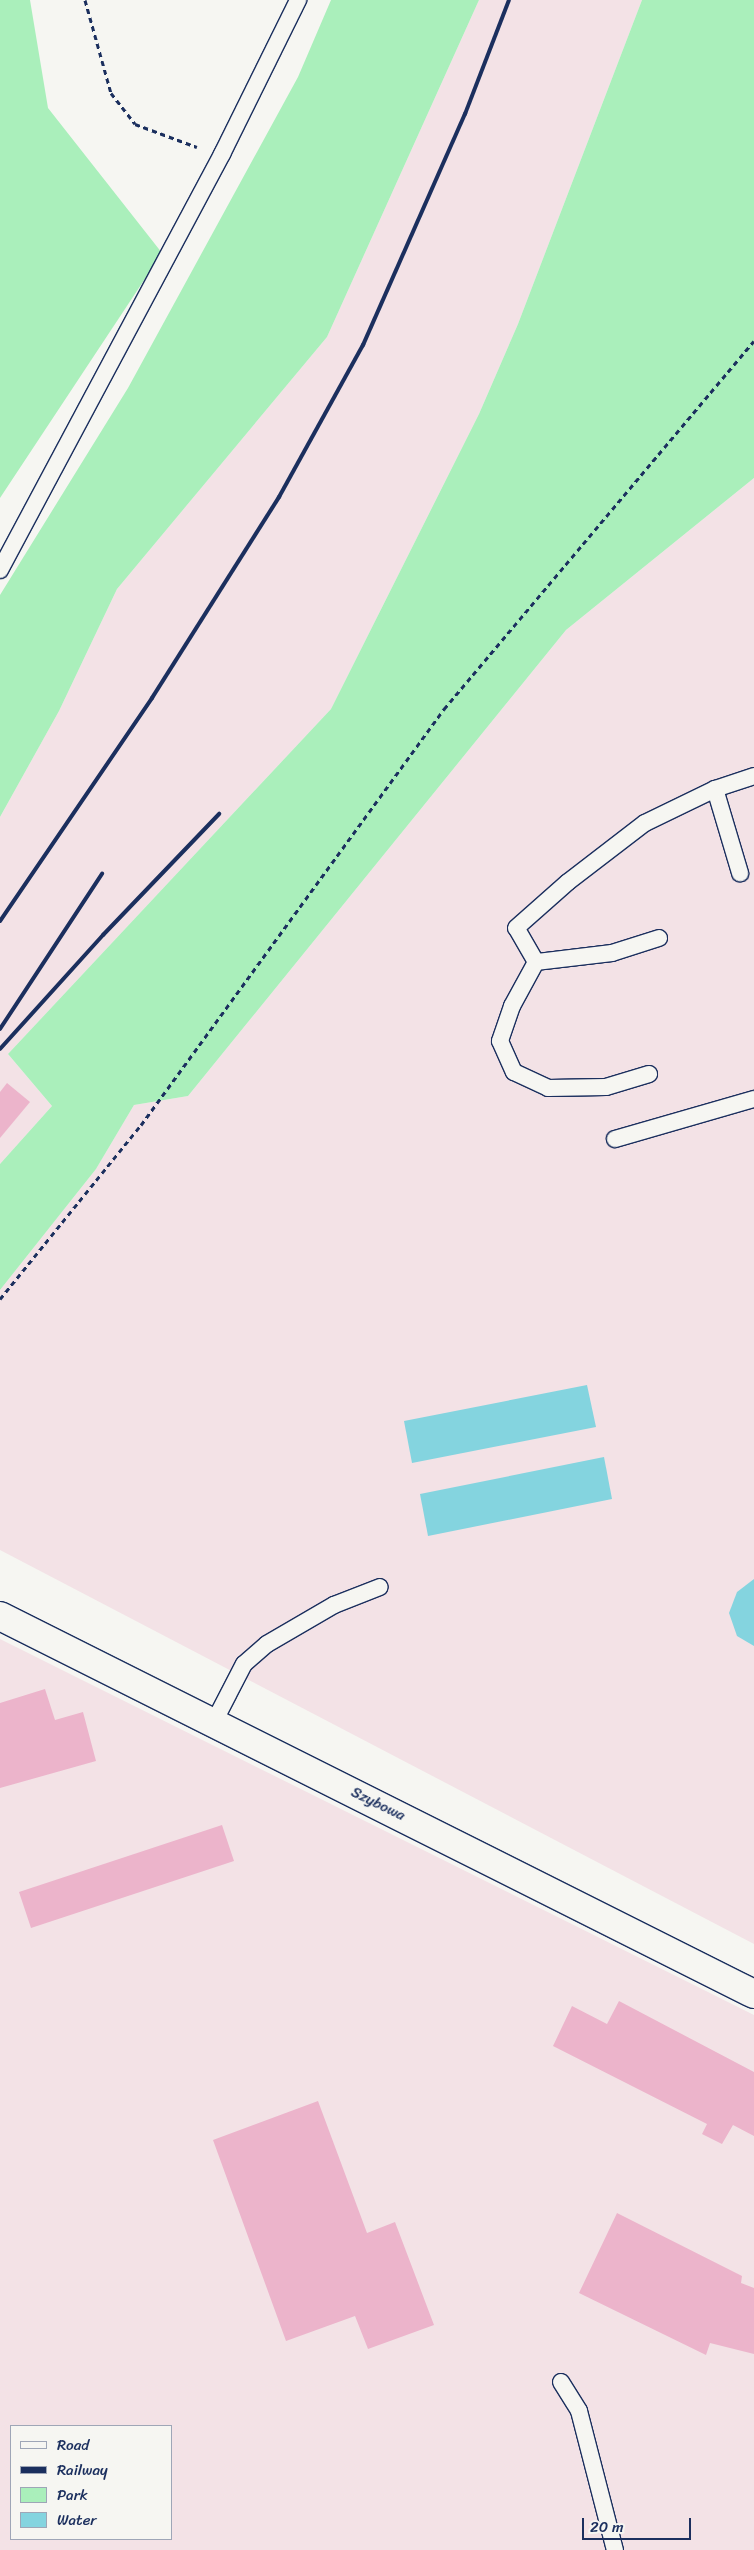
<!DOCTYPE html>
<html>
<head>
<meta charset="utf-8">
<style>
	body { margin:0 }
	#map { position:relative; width:754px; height:2550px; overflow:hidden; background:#f6f6f2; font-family:Sriracha,sans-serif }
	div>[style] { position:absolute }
	.built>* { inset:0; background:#f3e2e6 }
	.green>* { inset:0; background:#aaefbb }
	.water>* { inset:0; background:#84d4df }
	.building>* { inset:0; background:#ecb4cb }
	.path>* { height:3px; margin-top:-1.5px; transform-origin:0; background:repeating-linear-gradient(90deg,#1b2f5e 0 5px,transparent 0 9px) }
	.roads { filter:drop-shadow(1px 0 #1b2f5e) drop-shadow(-1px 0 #1b2f5e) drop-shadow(0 1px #1b2f5e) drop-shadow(0 -1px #1b2f5e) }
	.lane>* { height:16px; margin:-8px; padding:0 8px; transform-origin:8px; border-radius:8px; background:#f6f6f2 }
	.street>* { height:28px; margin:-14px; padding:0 14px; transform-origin:14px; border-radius:14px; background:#f6f6f2 }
	.rail>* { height:4px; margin:-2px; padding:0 2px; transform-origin:2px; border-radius:2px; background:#1b2f5e }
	span { translate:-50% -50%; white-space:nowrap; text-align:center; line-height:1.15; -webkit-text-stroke:4px #f6f6f2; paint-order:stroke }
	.street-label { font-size:15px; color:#1b2f5e }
	.legend { position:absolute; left:10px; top:2425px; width:162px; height:115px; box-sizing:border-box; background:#f6f6f2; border:1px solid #9ea6b7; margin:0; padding:6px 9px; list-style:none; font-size:15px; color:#1b2f5e }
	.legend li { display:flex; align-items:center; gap:10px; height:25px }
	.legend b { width:25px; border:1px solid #9ea6b7 }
	.scale { position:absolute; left:582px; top:2518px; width:109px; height:22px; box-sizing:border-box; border:2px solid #1b2f5e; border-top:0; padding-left:6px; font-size:15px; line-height:18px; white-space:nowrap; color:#1b2f5e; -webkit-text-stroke:4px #f6f6f2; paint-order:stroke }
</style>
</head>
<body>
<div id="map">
	<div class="built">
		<div style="clip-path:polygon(479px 0,642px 0,518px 324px,479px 414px,331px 709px,8px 1054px,52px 1106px,0 1164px,0 817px,59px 711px,117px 589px,327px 337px)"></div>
		<div style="clip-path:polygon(754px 478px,754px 1944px,0 1550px,0 1290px,96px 1169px,134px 1105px,188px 1096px,566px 630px)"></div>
		<div style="clip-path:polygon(evenodd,0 1639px,754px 2015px,754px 2550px,0 2550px,0 1639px,11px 2426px,171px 2426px,171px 2539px,11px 2539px,11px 2426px)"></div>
	</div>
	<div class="green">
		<div style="clip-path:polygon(0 0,30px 0,48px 108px,162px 253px,0 498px)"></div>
		<div style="clip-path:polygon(331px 0,479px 0,327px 337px,117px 589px,59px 711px,0 817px,0 595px,128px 388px,298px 77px)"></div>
		<div style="clip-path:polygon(642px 0,754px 0,754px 478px,566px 630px,188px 1096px,134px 1105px,96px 1169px,0 1290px,0 1164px,52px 1106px,8px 1054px,331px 709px,479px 414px,518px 324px)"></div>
	</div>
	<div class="water">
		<div style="clip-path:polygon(587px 1385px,596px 1427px,412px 1463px,404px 1421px)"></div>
		<div style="clip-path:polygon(604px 1457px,612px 1499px,428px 1536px,420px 1494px)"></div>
		<div style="clip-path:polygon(754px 1579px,754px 1646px,737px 1636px,729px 1613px,737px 1592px)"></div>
	</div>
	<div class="building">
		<div style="clip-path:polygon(7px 1083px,30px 1102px,0 1138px,0 1092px)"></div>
		<div style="clip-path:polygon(45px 1689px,55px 1720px,83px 1712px,96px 1761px,0 1788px,0 1703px)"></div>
		<div style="clip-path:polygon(222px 1825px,234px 1861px,31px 1928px,19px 1892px)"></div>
		<div style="clip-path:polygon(619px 2001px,754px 2072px,754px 2136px,733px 2125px,722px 2144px,702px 2134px,707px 2124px,553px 2046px,572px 2006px,607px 2024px)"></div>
		<div style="clip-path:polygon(318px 2101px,367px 2233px,395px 2222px,434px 2325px,368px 2349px,355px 2316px,286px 2341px,213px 2140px)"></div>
		<div style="clip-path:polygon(617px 2213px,742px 2276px,741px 2283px,754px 2288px,754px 2354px,710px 2343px,706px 2355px,579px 2293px)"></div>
	</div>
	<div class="path">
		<div style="left:85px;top:0;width:97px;rotate:74.4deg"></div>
		<div style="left:111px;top:93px;width:39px;rotate:52deg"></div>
		<div style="left:135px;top:124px;width:66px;rotate:20.4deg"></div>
		<div style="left:0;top:1299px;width:224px;rotate:-51deg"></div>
		<div style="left:141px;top:1125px;width:515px;rotate:-53.93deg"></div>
		<div style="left:444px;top:709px;width:481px;rotate:-49.9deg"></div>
	</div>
	<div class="roads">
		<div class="lane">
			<div style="left:0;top:570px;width:472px;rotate:-61.9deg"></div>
			<div style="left:222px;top:154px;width:172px;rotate:-63.7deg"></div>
			<div style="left:715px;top:789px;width:88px;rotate:73.4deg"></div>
			<div style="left:659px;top:938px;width:49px;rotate:162.3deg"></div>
			<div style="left:612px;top:953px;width:77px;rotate:173.2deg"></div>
			<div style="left:536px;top:962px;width:39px;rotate:-120deg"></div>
			<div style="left:516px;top:928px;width:69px;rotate:-41.5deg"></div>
			<div style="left:568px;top:882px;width:97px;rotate:-37.5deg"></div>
			<div style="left:645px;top:823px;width:78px;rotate:-25.9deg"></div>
			<div style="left:715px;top:789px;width:41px;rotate:-18.4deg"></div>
			<div style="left:536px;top:962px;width:50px;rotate:118.6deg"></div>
			<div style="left:512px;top:1006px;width:37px;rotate:109deg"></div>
			<div style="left:500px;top:1041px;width:34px;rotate:66deg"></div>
			<div style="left:514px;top:1072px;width:38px;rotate:25deg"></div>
			<div style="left:548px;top:1088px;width:58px;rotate:-1deg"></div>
			<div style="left:606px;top:1087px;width:45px;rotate:-16.8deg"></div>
			<div style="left:615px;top:1139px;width:145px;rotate:-16.1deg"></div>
			<div style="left:214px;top:1722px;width:65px;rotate:-62.7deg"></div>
			<div style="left:244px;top:1664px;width:30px;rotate:-41deg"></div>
			<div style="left:267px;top:1644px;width:78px;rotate:-30.2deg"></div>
			<div style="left:334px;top:1605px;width:49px;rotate:-21.4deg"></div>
			<div style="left:561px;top:2382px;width:34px;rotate:58deg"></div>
			<div style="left:579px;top:2411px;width:144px;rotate:75.5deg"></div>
		</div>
		<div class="street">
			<div style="left:0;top:1616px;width:843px;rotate:26.63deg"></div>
		</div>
	</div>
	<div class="rail">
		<div style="left:0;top:921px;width:270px;rotate:-55.7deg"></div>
		<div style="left:152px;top:698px;width:238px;rotate:-57.7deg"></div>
		<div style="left:279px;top:497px;width:174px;rotate:-61.1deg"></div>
		<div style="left:363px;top:345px;width:253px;rotate:-66.2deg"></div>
		<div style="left:465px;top:114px;width:122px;rotate:-68.9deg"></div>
		<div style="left:0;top:1029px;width:186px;rotate:-56.7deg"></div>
		<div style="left:0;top:1049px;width:154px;rotate:-47.9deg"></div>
		<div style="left:103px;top:935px;width:168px;rotate:-46.2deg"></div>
	</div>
	<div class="street-label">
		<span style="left:378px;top:1804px;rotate:26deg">Szybowa</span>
	</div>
	<ul class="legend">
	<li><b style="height:6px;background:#f6f6f2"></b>Road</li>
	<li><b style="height:6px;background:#1b2f5e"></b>Railway</li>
	<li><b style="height:14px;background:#aaefbb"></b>Park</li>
	<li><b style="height:14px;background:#84d4df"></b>Water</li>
	</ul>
	<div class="scale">20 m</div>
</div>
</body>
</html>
